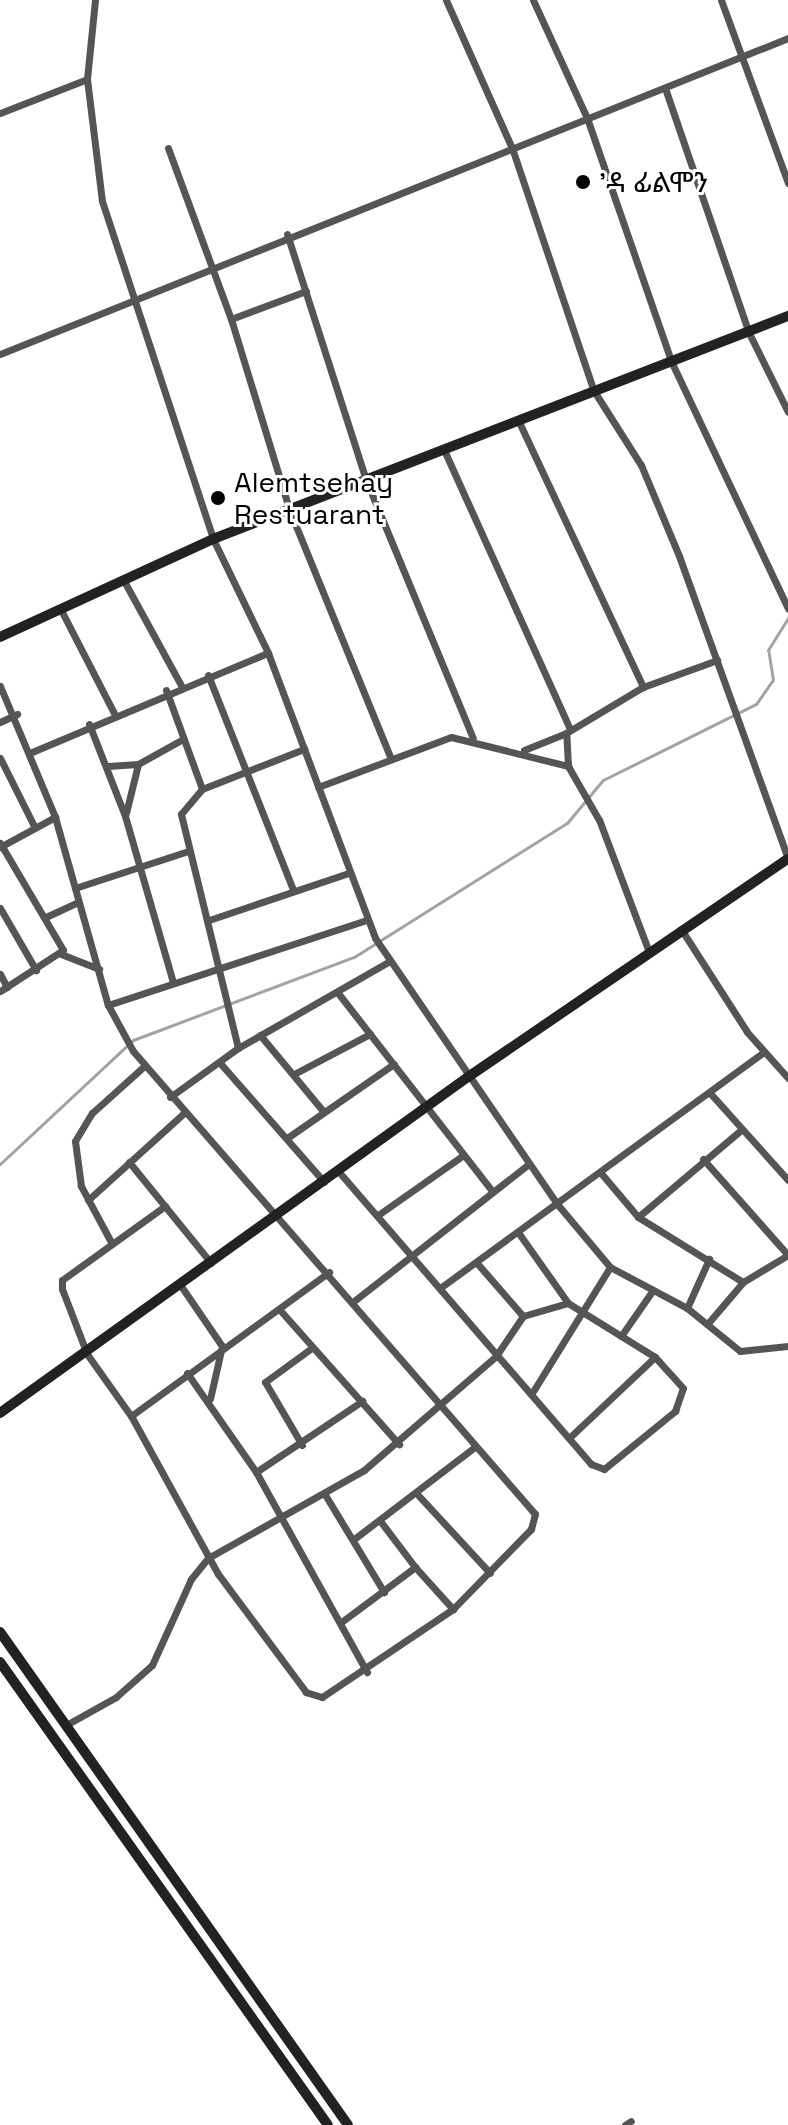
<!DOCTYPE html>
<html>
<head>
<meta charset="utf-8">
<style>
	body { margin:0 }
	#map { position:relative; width:788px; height:2125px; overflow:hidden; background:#fff; font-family:"Space Grotesk","Noto Sans Ethiopic",sans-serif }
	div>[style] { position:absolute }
	.stream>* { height:3px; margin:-1.5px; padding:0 1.5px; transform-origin:1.5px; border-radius:1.5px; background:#a3a3a3 }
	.street>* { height:7px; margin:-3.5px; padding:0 3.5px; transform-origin:3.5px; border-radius:3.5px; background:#555 }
	.secondary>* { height:10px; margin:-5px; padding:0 5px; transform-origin:5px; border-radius:5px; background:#222 }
	.dots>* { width:22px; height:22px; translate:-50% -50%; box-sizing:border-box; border:4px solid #fff; border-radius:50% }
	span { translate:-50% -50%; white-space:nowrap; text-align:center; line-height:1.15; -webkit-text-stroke:6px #fff; paint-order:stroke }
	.poi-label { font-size:28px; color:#000 }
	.left { translate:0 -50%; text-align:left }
</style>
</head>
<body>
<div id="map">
	<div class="stream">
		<div style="left:0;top:1164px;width:182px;rotate:-43deg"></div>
		<div style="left:133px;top:1040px;width:236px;rotate:-20.6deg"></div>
		<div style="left:354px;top:957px;width:252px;rotate:-32.2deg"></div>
		<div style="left:567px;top:823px;width:56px;rotate:-50.1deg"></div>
		<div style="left:603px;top:780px;width:171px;rotate:-26.4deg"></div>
		<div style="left:756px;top:704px;width:29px;rotate:-55deg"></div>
		<div style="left:773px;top:680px;width:30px;rotate:-99deg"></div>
		<div style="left:768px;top:650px;width:38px;rotate:-58deg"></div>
	</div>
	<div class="street">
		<div style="left:95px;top:0;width:79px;rotate:95.8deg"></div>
		<div style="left:87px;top:79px;width:123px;rotate:83deg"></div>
		<div style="left:102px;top:201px;width:356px;rotate:71.8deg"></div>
		<div style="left:213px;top:539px;width:127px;rotate:64.2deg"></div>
		<div style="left:268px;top:653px;width:304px;rotate:69.4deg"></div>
		<div style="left:375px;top:938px;width:324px;rotate:55.6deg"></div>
		<div style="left:558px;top:1205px;width:81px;rotate:50deg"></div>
		<div style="left:610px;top:1267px;width:87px;rotate:28deg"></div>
		<div style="left:687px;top:1308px;width:68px;rotate:39.1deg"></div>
		<div style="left:740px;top:1351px;width:48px;rotate:-5.9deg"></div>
		<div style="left:446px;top:0;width:162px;rotate:66deg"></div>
		<div style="left:512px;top:148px;width:256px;rotate:71.4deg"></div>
		<div style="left:594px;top:391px;width:88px;rotate:57.6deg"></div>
		<div style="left:641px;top:465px;width:99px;rotate:67.3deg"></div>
		<div style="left:679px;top:556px;width:322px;rotate:70.2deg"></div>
		<div style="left:533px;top:0;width:130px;rotate:65.4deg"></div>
		<div style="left:587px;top:118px;width:257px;rotate:70.9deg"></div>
		<div style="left:671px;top:361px;width:274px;rotate:64.7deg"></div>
		<div style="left:721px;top:0;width:195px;rotate:69.9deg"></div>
		<div style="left:665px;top:88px;width:257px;rotate:71.1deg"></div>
		<div style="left:748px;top:331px;width:90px;rotate:63.7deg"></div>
		<div style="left:0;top:113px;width:93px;rotate:-21.3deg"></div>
		<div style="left:168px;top:148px;width:182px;rotate:69.8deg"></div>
		<div style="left:231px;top:319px;width:199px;rotate:73deg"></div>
		<div style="left:289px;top:509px;width:268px;rotate:67.8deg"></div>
		<div style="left:287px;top:234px;width:258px;rotate:72.2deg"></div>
		<div style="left:366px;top:480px;width:279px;rotate:67.5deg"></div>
		<div style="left:231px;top:319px;width:80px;rotate:-20.5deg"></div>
		<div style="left:0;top:354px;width:849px;rotate:-21.85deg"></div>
		<div style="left:519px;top:422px;width:293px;rotate:64.9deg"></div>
		<div style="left:444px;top:450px;width:304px;rotate:65.7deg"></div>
		<div style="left:124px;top:581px;width:119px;rotate:61.3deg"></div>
		<div style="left:61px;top:610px;width:116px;rotate:62.8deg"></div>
		<div style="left:208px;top:675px;width:231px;rotate:68.4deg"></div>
		<div style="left:0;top:686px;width:142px;rotate:67.2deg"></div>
		<div style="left:55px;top:817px;width:195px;rotate:74.3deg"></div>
		<div style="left:108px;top:1005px;width:52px;rotate:61.5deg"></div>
		<div style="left:133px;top:1051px;width:613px;rotate:49.03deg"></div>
		<div style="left:535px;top:1514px;width:16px;rotate:105deg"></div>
		<div style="left:531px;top:1529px;width:112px;rotate:134.3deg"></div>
		<div style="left:453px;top:1609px;width:158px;rotate:146.1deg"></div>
		<div style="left:322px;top:1697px;width:17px;rotate:-163deg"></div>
		<div style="left:306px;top:1692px;width:147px;rotate:-126.7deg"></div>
		<div style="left:218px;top:1574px;width:180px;rotate:-118.8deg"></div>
		<div style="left:131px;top:1416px;width:76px;rotate:-125.4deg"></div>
		<div style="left:87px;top:1354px;width:70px;rotate:-111deg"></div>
		<div style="left:62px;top:1289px;width:9px;rotate:-90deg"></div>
		<div style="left:62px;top:1280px;width:127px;rotate:-35.7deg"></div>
		<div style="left:166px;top:690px;width:105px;rotate:70deg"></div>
		<div style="left:0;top:722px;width:19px;rotate:-25deg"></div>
		<div style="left:89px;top:724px;width:99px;rotate:68.6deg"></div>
		<div style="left:125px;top:816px;width:173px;rotate:73.9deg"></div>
		<div style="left:524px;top:750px;width:45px;rotate:-22deg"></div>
		<div style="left:32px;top:752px;width:256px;rotate:-22.8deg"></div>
		<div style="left:0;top:758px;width:78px;rotate:63.4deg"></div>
		<div style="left:108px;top:766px;width:30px;rotate:-4deg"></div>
		<div style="left:318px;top:787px;width:142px;rotate:-20.6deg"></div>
		<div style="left:451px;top:737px;width:121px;rotate:13.9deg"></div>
		<div style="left:126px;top:813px;width:50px;rotate:-76.2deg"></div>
		<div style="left:138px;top:764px;width:51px;rotate:-29.1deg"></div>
		<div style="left:0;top:843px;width:124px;rotate:59.5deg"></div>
		<div style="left:63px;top:950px;width:75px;rotate:146.9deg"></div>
		<div style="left:0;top:847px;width:63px;rotate:-28.6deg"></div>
		<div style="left:75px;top:888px;width:116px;rotate:-18.1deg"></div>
		<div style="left:0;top:908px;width:72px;rotate:59.9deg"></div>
		<div style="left:48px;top:916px;width:33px;rotate:-25deg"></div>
		<div style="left:209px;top:920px;width:148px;rotate:-18.6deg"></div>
		<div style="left:681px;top:929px;width:122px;rotate:57.3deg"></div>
		<div style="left:747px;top:1032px;width:62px;rotate:48.3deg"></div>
		<div style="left:649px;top:952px;width:141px;rotate:-110.7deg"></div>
		<div style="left:599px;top:820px;width:62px;rotate:-119.9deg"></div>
		<div style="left:568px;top:766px;width:33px;rotate:-93deg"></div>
		<div style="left:566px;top:733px;width:90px;rotate:-30.9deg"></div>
		<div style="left:643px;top:687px;width:79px;rotate:-20deg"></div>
		<div style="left:61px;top:954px;width:41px;rotate:21.5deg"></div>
		<div style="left:0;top:974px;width:15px;rotate:62deg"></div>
		<div style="left:338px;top:993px;width:252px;rotate:52.1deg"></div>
		<div style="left:108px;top:1005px;width:273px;rotate:-18.2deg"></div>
		<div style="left:260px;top:1035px;width:99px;rotate:50.3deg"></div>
		<div style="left:238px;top:1048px;width:241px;rotate:-103.7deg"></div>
		<div style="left:181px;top:814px;width:33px;rotate:-50deg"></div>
		<div style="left:202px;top:789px;width:110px;rotate:-21.4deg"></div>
		<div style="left:220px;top:1063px;width:158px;rotate:48.8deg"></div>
		<div style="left:294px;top:1074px;width:86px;rotate:-27.8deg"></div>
		<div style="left:710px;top:1093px;width:117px;rotate:48.1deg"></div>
		<div style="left:170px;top:1097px;width:84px;rotate:-35.8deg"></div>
		<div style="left:238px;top:1048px;width:173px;rotate:-29.8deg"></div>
		<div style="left:287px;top:1138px;width:130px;rotate:-34.7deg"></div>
		<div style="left:703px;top:1159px;width:128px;rotate:48.5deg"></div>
		<div style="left:129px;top:1162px;width:130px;rotate:50.9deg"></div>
		<div style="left:339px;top:1172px;width:386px;rotate:49.2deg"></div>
		<div style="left:591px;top:1464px;width:14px;rotate:21deg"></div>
		<div style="left:604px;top:1469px;width:92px;rotate:-39.2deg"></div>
		<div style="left:675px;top:1411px;width:24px;rotate:-71deg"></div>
		<div style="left:683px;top:1388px;width:42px;rotate:-132.1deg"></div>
		<div style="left:655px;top:1357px;width:102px;rotate:-148.2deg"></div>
		<div style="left:568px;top:1303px;width:87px;rotate:-125.2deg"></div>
		<div style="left:600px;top:1172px;width:59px;rotate:49.8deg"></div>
		<div style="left:638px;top:1217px;width:123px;rotate:31.8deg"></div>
		<div style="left:88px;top:1200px;width:130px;rotate:-42.2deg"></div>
		<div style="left:378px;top:1215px;width:103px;rotate:-35.1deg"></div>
		<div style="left:638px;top:1217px;width:136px;rotate:-40.2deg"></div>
		<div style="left:111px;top:1242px;width:64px;rotate:-118.2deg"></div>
		<div style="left:81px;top:1186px;width:45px;rotate:-97.6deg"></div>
		<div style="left:75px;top:1141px;width:33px;rotate:-59deg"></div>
		<div style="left:92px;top:1113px;width:69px;rotate:-42deg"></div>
		<div style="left:476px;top:1262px;width:72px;rotate:49deg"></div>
		<div style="left:181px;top:1286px;width:73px;rotate:55.7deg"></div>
		<div style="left:222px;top:1346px;width:54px;rotate:102.8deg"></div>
		<div style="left:440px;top:1288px;width:401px;rotate:-36.1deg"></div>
		<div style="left:354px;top:1301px;width:222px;rotate:-38.1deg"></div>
		<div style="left:687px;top:1308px;width:54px;rotate:-65.8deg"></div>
		<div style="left:279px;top:1309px;width:181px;rotate:48.4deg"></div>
		<div style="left:709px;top:1322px;width:52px;rotate:-49.6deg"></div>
		<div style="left:743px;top:1282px;width:52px;rotate:-31deg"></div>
		<div style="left:621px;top:1336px;width:56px;rotate:-55.2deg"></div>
		<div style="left:187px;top:1373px;width:121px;rotate:55.1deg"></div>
		<div style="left:256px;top:1472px;width:229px;rotate:61deg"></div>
		<div style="left:532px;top:1393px;width:148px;rotate:-58.2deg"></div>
		<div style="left:131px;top:1416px;width:245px;rotate:-36deg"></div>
		<div style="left:569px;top:1438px;width:118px;rotate:-43.3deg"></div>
		<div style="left:302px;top:1445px;width:73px;rotate:-120.4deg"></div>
		<div style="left:265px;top:1382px;width:59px;rotate:-36.1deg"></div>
		<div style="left:256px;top:1472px;width:128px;rotate:-33.8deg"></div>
		<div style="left:324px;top:1493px;width:116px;rotate:58.8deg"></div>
		<div style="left:418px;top:1495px;width:106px;rotate:47.3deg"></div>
		<div style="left:354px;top:1539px;width:153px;rotate:-37.3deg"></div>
		<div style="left:415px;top:1567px;width:57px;rotate:47.9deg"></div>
		<div style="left:340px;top:1623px;width:94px;rotate:-36.7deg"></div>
		<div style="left:415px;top:1567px;width:56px;rotate:-127.1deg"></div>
		<div style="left:66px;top:1725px;width:57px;rotate:-29.2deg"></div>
		<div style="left:116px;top:1697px;width:48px;rotate:-41.6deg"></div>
		<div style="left:152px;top:1665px;width:94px;rotate:-65.6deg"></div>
		<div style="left:191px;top:1579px;width:27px;rotate:-51deg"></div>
		<div style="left:208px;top:1558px;width:179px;rotate:-29.4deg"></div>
		<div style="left:364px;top:1470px;width:174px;rotate:-40.8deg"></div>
		<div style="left:496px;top:1356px;width:48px;rotate:-56deg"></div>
		<div style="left:523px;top:1316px;width:47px;rotate:-16.1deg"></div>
		<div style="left:625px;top:2125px;width:7px;rotate:-34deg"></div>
	</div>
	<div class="secondary">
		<div style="left:0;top:637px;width:234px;rotate:-24.7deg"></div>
		<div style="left:213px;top:539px;width:617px;rotate:-21.2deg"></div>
		<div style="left:0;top:1413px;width:576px;rotate:-35.68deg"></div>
		<div style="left:468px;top:1077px;width:387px;rotate:-34.3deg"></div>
		<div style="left:0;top:1632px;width:603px;rotate:54.78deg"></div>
		<div style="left:0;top:1662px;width:567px;rotate:54.69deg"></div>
	</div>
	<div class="dots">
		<div style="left:583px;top:182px;background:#000"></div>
		<div style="left:218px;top:498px;background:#000"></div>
	</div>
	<div class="poi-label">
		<span class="left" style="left:599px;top:182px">'ዳ ፊልሞን</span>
		<span class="left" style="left:234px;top:498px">Alemtsehay<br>Restuarant</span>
	</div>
</div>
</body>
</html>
